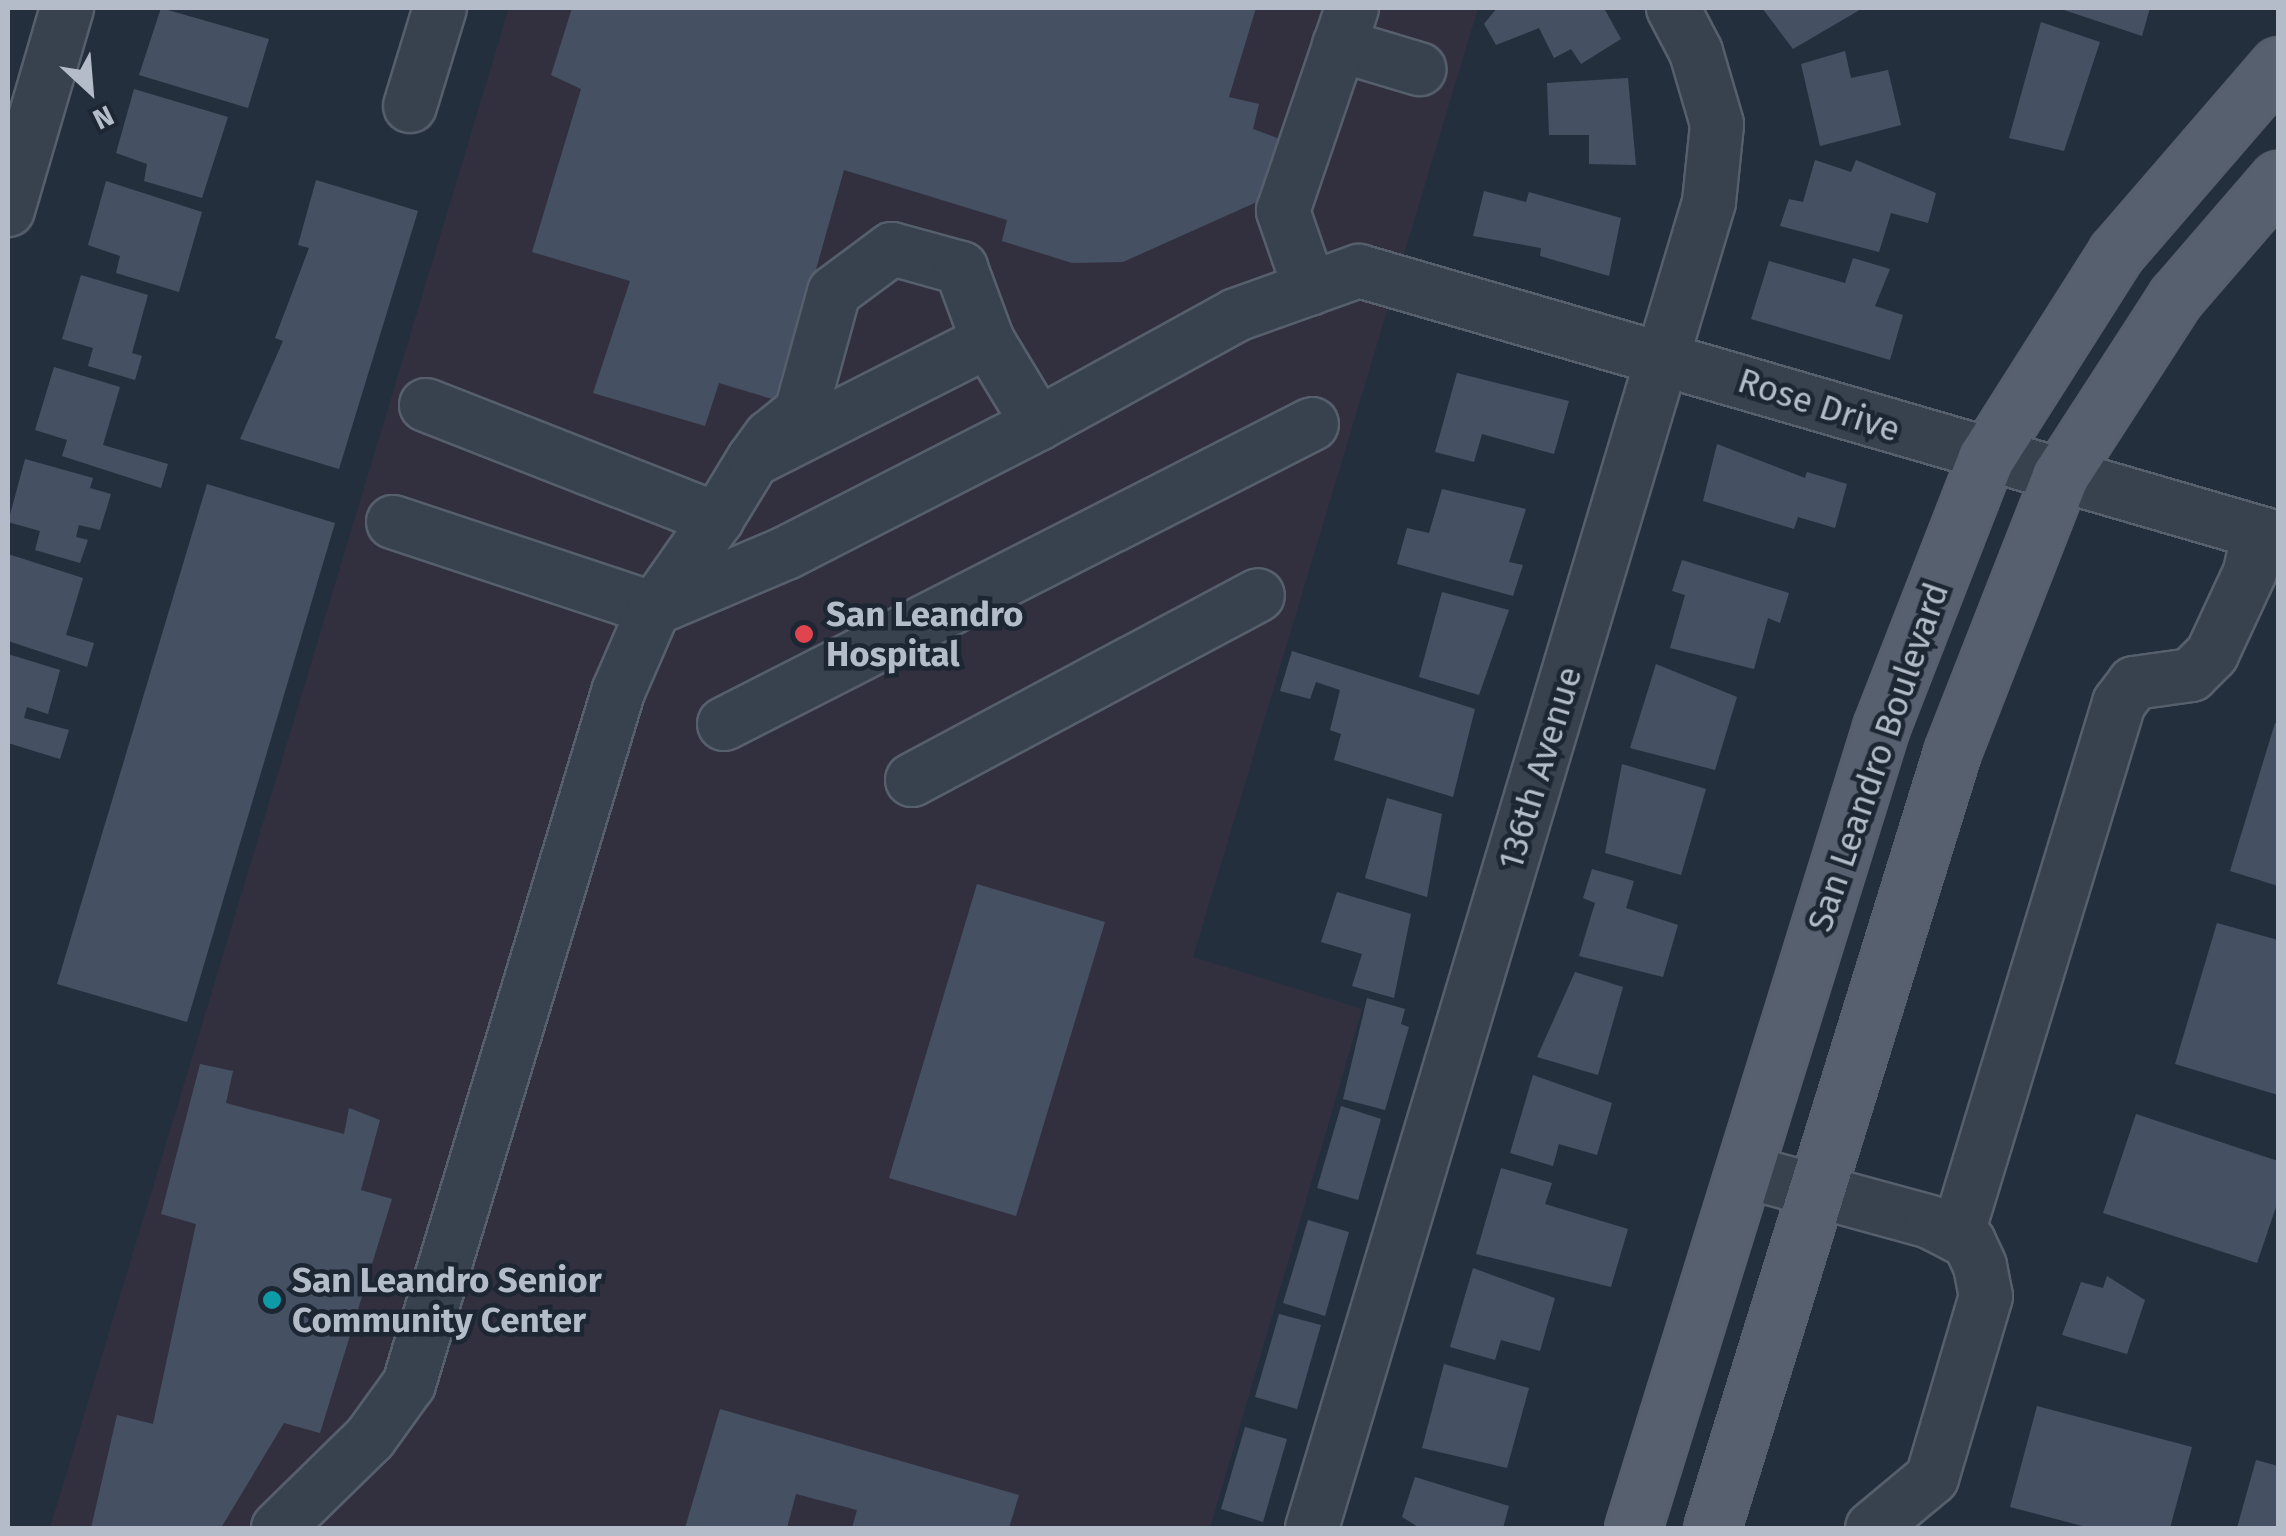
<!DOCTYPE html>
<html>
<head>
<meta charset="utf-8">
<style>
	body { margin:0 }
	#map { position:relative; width:2286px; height:1536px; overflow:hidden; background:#242f3e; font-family:"Fira Sans",sans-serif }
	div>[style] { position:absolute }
	.medical>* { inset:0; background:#32303f }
	.building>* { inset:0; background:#455162 }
	.roads { filter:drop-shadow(2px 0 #565f6c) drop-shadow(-2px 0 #565f6c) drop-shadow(0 2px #565f6c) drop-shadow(0 -2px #565f6c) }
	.minor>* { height:52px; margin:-26px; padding:0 26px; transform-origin:26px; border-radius:26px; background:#38414e }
	.major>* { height:55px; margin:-27.5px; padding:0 27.5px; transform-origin:27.5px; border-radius:27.5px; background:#56606e }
	.dots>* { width:28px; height:28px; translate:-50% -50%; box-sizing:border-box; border:5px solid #1d2633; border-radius:50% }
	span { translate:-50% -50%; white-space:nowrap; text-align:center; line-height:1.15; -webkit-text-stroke:9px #1d2633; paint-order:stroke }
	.street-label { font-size:35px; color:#b4bcc9 }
	.poi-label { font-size:35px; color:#b4bcc9; font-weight:700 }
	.left { translate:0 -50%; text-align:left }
	.frame { position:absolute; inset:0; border:10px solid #b4bcc9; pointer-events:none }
	.north { position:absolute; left:40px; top:40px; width:100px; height:100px; -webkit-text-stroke:8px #1d2633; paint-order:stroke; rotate:154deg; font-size:28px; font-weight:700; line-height:40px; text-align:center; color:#b4bcc9 }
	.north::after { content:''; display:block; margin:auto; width:35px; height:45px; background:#b4bcc9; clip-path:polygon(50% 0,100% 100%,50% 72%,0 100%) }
</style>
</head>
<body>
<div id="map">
	<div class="medical">
		<div style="clip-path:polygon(509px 8px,1478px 8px,1193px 957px,1362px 1009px,1210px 1528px,50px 1528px)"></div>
	</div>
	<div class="building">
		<div style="clip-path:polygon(161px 8px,269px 39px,248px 108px,139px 75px)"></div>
		<div style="clip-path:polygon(572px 8px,1256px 8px,1229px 97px,1259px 104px,1253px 129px,1328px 157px,1268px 197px,1123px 262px,1072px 263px,1002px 241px,1007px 220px,844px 170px,779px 401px,719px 383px,705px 426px,593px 393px,630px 281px,532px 252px,581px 89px,551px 75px)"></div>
		<div style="clip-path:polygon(1497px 8px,1604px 8px,1621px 39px,1581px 64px,1571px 49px,1554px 58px,1539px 28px,1496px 45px,1484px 24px)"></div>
		<div style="clip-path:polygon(1762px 8px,1863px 8px,1793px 49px)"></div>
		<div style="clip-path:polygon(2058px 8px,2150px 8px,2142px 36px)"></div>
		<div style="clip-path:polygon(2041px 22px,2100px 42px,2064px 151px,2009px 138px)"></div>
		<div style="clip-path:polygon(1845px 51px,1851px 78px,1888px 70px,1901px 125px,1820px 146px,1801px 64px)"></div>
		<div style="clip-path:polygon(1628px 78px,1636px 165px,1589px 164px,1589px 135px,1549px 135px,1547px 83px)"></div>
		<div style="clip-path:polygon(134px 89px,228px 117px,202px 198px,144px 181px,147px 164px,116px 153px)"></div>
		<div style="clip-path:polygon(1815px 160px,1851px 172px,1856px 160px,1936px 193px,1928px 223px,1891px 213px,1879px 252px,1780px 226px,1789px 199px,1803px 202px)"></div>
		<div style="clip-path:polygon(316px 180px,418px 211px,339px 469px,240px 439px,283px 341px,275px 338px,309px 248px,298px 245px)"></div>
		<div style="clip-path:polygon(106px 181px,202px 212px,179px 292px,116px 273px,120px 256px,88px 245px)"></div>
		<div style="clip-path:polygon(1484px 191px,1526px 202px,1529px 192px,1621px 218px,1609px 276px,1540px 256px,1541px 248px,1473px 236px)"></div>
		<div style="clip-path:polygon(1853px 258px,1890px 269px,1875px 306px,1903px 315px,1890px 360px,1751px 319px,1769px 261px,1845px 283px)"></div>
		<div style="clip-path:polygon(81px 275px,148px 295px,132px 353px,142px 356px,135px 380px,88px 366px,93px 348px,62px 339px)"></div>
		<div style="clip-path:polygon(54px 367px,120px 387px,103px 445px,168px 464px,161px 488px,62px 456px,67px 440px,35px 430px)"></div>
		<div style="clip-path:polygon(1457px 373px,1569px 401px,1554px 454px,1482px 434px,1474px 462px,1435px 452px)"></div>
		<div style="clip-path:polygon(1717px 444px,1805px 478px,1807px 472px,1847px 484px,1835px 528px,1798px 517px,1794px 529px,1703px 501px)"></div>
		<div style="clip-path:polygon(25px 459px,93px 478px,90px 488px,111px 494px,100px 530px,79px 525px,76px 537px,88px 540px,80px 563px,35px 550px,40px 531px,8px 522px)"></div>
		<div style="clip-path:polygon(207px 484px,335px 523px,187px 1022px,57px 984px)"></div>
		<div style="clip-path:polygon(1442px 489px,1526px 509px,1509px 562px,1523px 565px,1513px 596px,1397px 564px,1407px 528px,1429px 533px)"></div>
		<div style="clip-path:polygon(8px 554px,83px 578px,66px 635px,94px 643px,87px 667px,8px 641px)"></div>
		<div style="clip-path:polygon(1682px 560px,1789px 593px,1780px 623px,1768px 618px,1754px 669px,1670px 648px,1685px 595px,1672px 591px)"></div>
		<div style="clip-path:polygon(1442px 592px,1509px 610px,1479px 695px,1419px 677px)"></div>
		<div style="clip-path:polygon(1292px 651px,1475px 709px,1453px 797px,1334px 760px,1341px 734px,1330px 730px,1340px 690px,1316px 682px,1310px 699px,1280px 691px)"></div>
		<div style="clip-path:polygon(8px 654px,60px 670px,48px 714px,27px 707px,24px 718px,69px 730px,60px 759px,8px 743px)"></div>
		<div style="clip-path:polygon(1656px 664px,1737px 697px,1715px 770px,1630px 748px)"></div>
		<div style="clip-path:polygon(2275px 723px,2278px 724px,2278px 886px,2230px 871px)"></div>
		<div style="clip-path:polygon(1622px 764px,1706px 789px,1681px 875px,1605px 853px)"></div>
		<div style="clip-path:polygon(1387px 798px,1442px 814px,1427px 897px,1365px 878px)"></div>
		<div style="clip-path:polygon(1592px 869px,1634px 881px,1626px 908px,1678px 925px,1663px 977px,1579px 956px,1595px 903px,1583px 898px)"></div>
		<div style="clip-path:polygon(977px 884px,1105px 922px,1016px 1216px,889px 1178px)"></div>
		<div style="clip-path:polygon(1337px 892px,1411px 914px,1394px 998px,1352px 986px,1362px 954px,1321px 942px)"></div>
		<div style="clip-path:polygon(2217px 923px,2278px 940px,2278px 1095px,2175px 1064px)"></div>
		<div style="clip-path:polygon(1575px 972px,1623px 987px,1598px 1075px,1537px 1057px)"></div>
		<div style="clip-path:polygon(1367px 998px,1405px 1009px,1401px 1024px,1409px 1027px,1385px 1110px,1343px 1099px)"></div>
		<div style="clip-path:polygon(200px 1064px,233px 1071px,226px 1103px,344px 1134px,349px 1108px,380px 1120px,361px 1190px,392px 1199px,320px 1433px,284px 1423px,221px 1528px,91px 1528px,117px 1415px,153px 1424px,196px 1224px,161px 1214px)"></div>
		<div style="clip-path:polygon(1533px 1075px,1612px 1103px,1597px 1155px,1559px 1144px,1553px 1166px,1510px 1153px)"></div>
		<div style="clip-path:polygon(1341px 1106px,1381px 1119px,1358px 1200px,1317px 1188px)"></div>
		<div style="clip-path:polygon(2136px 1114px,2278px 1161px,2278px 1201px,2257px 1263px,2103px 1213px)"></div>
		<div style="clip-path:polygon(1501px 1168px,1552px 1183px,1545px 1204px,1628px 1229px,1611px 1287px,1476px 1254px)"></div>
		<div style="clip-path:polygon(1308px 1220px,1349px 1232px,1325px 1316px,1283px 1303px)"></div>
		<div style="clip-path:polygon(1473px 1268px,1555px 1298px,1540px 1351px,1501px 1340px,1495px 1360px,1450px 1347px)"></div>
		<div style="clip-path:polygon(2107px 1276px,2145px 1300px,2127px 1354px,2062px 1335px,2081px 1282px,2103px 1288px)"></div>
		<div style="clip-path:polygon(1279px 1314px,1321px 1325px,1297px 1409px,1255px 1397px)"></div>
		<div style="clip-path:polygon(1444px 1364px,1529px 1388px,1507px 1468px,1422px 1448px)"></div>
		<div style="clip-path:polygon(2037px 1406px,2192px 1447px,2170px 1528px,2090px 1528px,2010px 1507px)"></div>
		<div style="clip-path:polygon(720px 1409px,1019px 1495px,1009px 1528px,852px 1528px,857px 1510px,796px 1494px,787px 1528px,685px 1528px)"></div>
		<div style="clip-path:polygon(1245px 1427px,1287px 1439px,1263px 1522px,1221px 1509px)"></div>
		<div style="clip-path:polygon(2256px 1460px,2278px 1466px,2278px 1528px,2237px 1528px)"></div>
		<div style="clip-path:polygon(1415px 1477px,1509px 1506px,1503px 1528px,1420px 1528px,1402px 1517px)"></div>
	</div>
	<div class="roads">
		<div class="minor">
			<div style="left:1339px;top:45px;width:84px;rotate:16.7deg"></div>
			<div style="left:410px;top:106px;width:102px;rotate:-73deg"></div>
			<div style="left:8px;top:210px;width:210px;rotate:-73.7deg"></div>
			<div style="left:1310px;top:289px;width:83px;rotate:-109.1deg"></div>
			<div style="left:1283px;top:211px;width:214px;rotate:-71.2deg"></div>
			<div style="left:988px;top:341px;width:97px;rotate:58.9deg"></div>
			<div style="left:1038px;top:424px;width:226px;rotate:-28.8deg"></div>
			<div style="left:1236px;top:315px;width:131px;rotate:-19.7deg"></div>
			<div style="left:1359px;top:271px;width:957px;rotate:16.2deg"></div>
			<div style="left:426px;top:405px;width:313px;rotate:21.4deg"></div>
			<div style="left:393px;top:522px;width:275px;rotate:18.4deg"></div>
			<div style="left:654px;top:609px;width:143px;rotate:-23deg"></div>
			<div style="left:786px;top:553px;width:283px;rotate:-27.1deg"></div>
			<div style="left:724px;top:724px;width:660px;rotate:-27.03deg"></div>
			<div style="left:912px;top:780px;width:392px;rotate:-28.1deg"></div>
			<div style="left:1744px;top:1171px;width:193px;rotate:15.3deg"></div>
			<div style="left:1930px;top:1222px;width:44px;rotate:27.1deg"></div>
			<div style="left:1969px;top:1242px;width:26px;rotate:65deg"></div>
			<div style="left:1980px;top:1266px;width:31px;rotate:79deg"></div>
			<div style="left:1986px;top:1296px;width:190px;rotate:106.5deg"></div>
			<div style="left:1932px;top:1478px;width:78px;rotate:140.2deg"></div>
			<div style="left:1957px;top:1236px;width:557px;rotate:-73.09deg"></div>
			<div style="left:2119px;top:703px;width:25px;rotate:-53deg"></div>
			<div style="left:2134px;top:683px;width:58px;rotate:-8deg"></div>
			<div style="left:2191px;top:675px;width:30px;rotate:-45deg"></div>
			<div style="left:2212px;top:654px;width:90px;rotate:-65.1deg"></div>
			<div style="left:2250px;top:572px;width:40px;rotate:-78deg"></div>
			<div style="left:278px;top:1528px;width:129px;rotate:-44.4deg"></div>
			<div style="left:370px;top:1438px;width:67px;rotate:-54.2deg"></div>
			<div style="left:409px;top:1384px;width:723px;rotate:-73.19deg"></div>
			<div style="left:618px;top:692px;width:90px;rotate:-66.6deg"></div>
			<div style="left:654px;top:609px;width:110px;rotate:-55deg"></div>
			<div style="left:717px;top:519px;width:69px;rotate:-58.6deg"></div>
			<div style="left:753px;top:460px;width:29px;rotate:-54deg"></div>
			<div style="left:770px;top:437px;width:40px;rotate:-39deg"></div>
			<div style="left:801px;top:412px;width:124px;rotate:-74.6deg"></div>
			<div style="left:834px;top:292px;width:72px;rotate:-36.6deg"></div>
			<div style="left:892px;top:249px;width:72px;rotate:15.4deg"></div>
			<div style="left:961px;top:268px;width:78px;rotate:69.7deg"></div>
			<div style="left:988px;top:341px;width:263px;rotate:153.1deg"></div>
			<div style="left:1312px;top:1528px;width:1384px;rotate:-73.33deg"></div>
			<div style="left:1709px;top:202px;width:78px;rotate:-84.1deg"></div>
			<div style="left:1717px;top:124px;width:75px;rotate:-106.3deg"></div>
			<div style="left:1696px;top:52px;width:50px;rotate:-117.6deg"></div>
		</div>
		<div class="major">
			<div style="left:1633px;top:1528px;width:839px;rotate:-72.8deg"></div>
			<div style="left:1881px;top:727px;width:289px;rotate:-68.7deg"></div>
			<div style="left:1986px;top:458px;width:243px;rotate:-57.6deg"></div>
			<div style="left:2116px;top:253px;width:248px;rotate:-49.2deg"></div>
			<div style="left:1712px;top:1528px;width:812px;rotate:-72.81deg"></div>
			<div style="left:1952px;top:752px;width:296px;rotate:-68.6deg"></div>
			<div style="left:2060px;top:476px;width:213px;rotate:-57.1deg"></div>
			<div style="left:2176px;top:297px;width:156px;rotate:-49.2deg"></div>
		</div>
	</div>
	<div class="dots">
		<div style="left:804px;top:634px;background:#e0444e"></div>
		<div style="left:272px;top:1300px;background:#0f9aa8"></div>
	</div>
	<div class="street-label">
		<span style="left:1819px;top:405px;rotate:18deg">Rose Drive</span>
		<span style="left:1878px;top:757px;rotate:-71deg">San Leandro Boulevard</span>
		<span style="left:1540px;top:768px;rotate:-73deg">136th Avenue</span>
	</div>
	<div class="poi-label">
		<span class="left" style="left:826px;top:634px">San Leandro<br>Hospital</span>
		<span class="left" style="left:292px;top:1300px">San Leandro Senior<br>Community Center</span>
	</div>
	<div class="frame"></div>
	<div class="north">N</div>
</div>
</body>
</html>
